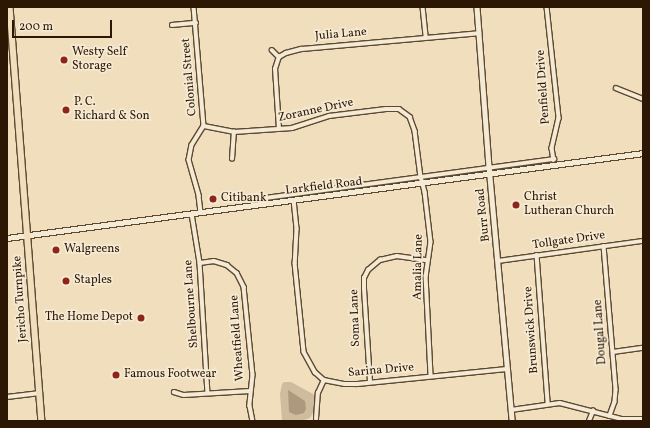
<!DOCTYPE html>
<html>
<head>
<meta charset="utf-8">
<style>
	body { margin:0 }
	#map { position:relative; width:650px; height:428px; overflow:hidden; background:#f0debd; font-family:Vollkorn,serif }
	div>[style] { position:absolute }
	.green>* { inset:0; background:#cfbc9e }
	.water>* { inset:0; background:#ad9a7e }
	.roads { filter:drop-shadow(1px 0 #5d4932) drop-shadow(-1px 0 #5d4932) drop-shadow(0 1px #5d4932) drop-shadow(0 -1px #5d4932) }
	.minor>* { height:3.5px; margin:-1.75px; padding:0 1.75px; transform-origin:1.75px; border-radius:1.75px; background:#f5ead4 }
	.tertiary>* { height:4.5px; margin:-2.25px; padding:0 2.25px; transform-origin:2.25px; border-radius:2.25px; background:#f5ead4 }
	.secondary>* { height:5px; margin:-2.5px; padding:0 2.5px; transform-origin:2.5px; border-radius:2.5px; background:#f5ead4 }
	.primary>* { height:5.5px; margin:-2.75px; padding:0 2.75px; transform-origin:2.75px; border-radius:2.75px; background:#f0debd }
	.dots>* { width:11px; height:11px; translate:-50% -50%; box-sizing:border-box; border:2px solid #f5ead4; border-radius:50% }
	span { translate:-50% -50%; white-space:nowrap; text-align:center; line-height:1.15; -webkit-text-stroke:3.5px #f5ead4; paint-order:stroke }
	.street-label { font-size:12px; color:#2c1704 }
	.poi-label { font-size:12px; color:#2c1704 }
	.left { translate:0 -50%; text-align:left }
	.right { translate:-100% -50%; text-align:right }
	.frame { position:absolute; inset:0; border:8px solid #2c1704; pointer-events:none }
	.scale { position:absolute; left:12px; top:20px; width:100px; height:18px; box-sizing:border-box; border:2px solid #2c1704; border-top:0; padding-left:5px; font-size:12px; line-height:14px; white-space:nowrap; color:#2c1704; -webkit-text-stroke:3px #f5ead4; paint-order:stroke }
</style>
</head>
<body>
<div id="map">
	<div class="green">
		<div style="clip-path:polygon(284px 382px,291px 382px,313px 394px,315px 398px,315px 409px,310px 418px,301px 421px,282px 420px,280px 394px,282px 384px)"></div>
	</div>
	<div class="water">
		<div style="clip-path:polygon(288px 390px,305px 401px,306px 409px,304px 413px,296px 415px,289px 412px)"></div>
	</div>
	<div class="roads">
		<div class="minor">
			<div style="left:194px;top:7px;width:119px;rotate:85.2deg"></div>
			<div style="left:204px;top:126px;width:22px;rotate:122deg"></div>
			<div style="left:192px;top:145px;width:15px;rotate:101deg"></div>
			<div style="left:189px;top:160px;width:37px;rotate:74deg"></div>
			<div style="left:199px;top:196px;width:16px;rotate:83deg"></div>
			<div style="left:423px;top:7px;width:30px;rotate:84deg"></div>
			<div style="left:547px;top:7px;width:112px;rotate:83.8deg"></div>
			<div style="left:559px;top:118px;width:31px;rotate:103deg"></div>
			<div style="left:552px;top:148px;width:12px;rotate:81deg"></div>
			<div style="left:172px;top:25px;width:24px;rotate:-5deg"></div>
			<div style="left:272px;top:50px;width:10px;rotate:45deg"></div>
			<div style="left:616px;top:88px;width:29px;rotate:22deg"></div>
			<div style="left:204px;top:126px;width:31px;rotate:11deg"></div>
			<div style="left:234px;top:132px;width:58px;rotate:-3.9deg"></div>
			<div style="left:292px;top:128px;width:39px;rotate:-18deg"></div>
			<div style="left:329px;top:116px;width:57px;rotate:-7deg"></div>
			<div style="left:386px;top:109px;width:13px"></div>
			<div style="left:399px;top:109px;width:14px;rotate:36deg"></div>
			<div style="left:410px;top:117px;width:15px;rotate:70deg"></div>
			<div style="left:415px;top:131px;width:46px;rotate:82.6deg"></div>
			<div style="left:421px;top:177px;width:16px;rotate:75deg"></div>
			<div style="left:425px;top:192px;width:50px;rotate:83.2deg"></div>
			<div style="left:431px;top:242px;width:34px;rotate:98deg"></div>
			<div style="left:426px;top:276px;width:100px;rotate:87.1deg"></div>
			<div style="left:279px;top:129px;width:60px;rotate:-93.8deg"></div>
			<div style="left:275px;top:69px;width:13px;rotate:-72deg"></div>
			<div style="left:279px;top:57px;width:8px;rotate:-30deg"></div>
			<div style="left:286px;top:53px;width:16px;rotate:-15deg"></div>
			<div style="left:301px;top:49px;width:179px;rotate:-5.1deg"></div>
			<div style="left:232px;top:159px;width:27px;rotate:-86deg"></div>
			<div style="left:258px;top:199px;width:299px;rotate:-7.7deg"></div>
			<div style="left:294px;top:200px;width:29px;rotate:84deg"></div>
			<div style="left:297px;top:229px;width:34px;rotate:93deg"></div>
			<div style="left:295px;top:263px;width:89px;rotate:84.2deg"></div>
			<div style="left:304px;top:352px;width:23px;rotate:61deg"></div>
			<div style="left:315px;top:372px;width:12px;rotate:42deg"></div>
			<div style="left:324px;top:380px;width:21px;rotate:11deg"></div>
			<div style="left:345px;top:384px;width:12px"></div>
			<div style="left:357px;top:384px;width:151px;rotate:-5.7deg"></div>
			<div style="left:192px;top:214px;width:50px;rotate:80.7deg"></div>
			<div style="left:200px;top:263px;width:130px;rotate:86.5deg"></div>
			<div style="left:604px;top:246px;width:144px;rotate:85.2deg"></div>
			<div style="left:616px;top:390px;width:12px;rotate:95deg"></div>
			<div style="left:615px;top:402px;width:15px;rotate:110deg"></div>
			<div style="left:537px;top:255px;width:148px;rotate:85.7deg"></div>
			<div style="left:498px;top:261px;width:146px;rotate:-7.9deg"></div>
			<div style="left:200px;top:263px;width:14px;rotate:-8deg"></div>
			<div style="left:214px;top:261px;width:14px;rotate:17deg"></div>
			<div style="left:227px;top:265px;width:13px;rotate:39deg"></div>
			<div style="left:237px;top:273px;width:16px;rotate:63deg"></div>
			<div style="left:244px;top:287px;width:88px;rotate:84.2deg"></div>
			<div style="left:253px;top:375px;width:31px;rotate:96deg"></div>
			<div style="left:250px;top:406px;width:15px;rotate:79deg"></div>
			<div style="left:613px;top:352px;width:30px;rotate:-8deg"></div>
			<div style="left:370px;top:382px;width:93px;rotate:-93.7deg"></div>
			<div style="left:364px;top:289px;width:11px;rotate:-90deg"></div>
			<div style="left:364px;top:278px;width:9px;rotate:-63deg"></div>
			<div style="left:368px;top:270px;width:16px;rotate:-40deg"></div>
			<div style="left:380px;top:260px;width:17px;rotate:-13deg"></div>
			<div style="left:397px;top:256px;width:30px;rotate:8deg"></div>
			<div style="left:174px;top:392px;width:10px;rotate:17deg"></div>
			<div style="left:184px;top:395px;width:66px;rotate:-3.5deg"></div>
			<div style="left:7px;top:397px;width:33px;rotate:-7deg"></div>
			<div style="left:511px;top:410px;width:49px;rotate:-8.1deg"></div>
			<div style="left:560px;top:403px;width:64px;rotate:14.5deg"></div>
			<div style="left:622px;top:419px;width:21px"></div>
			<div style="left:316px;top:419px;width:26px;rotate:-86deg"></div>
			<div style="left:318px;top:393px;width:14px;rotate:-65deg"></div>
			<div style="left:589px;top:421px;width:11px;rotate:-68deg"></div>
		</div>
		<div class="tertiary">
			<div style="left:477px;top:7px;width:159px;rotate:85.7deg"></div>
			<div style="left:489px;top:166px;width:256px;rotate:84.8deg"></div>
		</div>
		<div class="secondary">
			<div style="left:7px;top:238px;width:642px;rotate:-7.61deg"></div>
		</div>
		<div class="primary">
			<div style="left:10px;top:7px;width:415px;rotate:85.6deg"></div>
		</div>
	</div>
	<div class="dots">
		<div style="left:64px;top:60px;background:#8f2418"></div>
		<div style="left:66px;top:110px;background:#8f2418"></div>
		<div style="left:213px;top:199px;background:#8f2418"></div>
		<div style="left:516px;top:205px;background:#8f2418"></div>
		<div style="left:56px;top:250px;background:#8f2418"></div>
		<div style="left:66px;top:281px;background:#8f2418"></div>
		<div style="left:141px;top:318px;background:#8f2418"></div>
		<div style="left:116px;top:375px;background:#8f2418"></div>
	</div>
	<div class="street-label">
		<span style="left:341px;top:35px;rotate:-5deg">Julia Lane</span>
		<span style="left:190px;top:77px;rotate:-95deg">Colonial Street</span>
		<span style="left:544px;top:87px;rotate:-94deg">Penfield Drive</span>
		<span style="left:316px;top:111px;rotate:-12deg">Zoranne Drive</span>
		<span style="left:324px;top:187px;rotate:-7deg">Larkfield Road</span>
		<span style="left:484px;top:215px;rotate:-96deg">Burr Road</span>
		<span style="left:569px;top:241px;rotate:-8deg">Tollgate Drive</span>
		<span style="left:419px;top:267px;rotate:-89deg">Amalia Lane</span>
		<span style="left:21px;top:299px;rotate:-94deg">Jericho Turnpike</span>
		<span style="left:192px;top:304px;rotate:-94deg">Shelbourne Lane</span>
		<span style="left:356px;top:318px;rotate:-92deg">Soma Lane</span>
		<span style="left:532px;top:330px;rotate:-94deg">Brunswick Drive</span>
		<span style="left:601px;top:332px;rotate:-94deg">Dougal Lane</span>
		<span style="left:238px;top:338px;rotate:-94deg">Wheatfield Lane</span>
		<span style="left:381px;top:371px;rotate:-5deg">Sarina Drive</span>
	</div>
	<div class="poi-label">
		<span class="left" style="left:72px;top:60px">Westy Self<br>Storage</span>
		<span class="left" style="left:74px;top:110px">P. C.<br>Richard &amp; Son</span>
		<span class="left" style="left:524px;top:205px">Christ<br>Lutheran Church</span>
		<span class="left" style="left:221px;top:199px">Citibank</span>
		<span class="left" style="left:64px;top:250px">Walgreens</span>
		<span class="left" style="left:74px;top:281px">Staples</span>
		<span class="right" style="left:133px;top:318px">The Home Depot</span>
		<span class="left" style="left:124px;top:375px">Famous Footwear</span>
	</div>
	<div class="frame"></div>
	<div class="scale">200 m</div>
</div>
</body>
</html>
